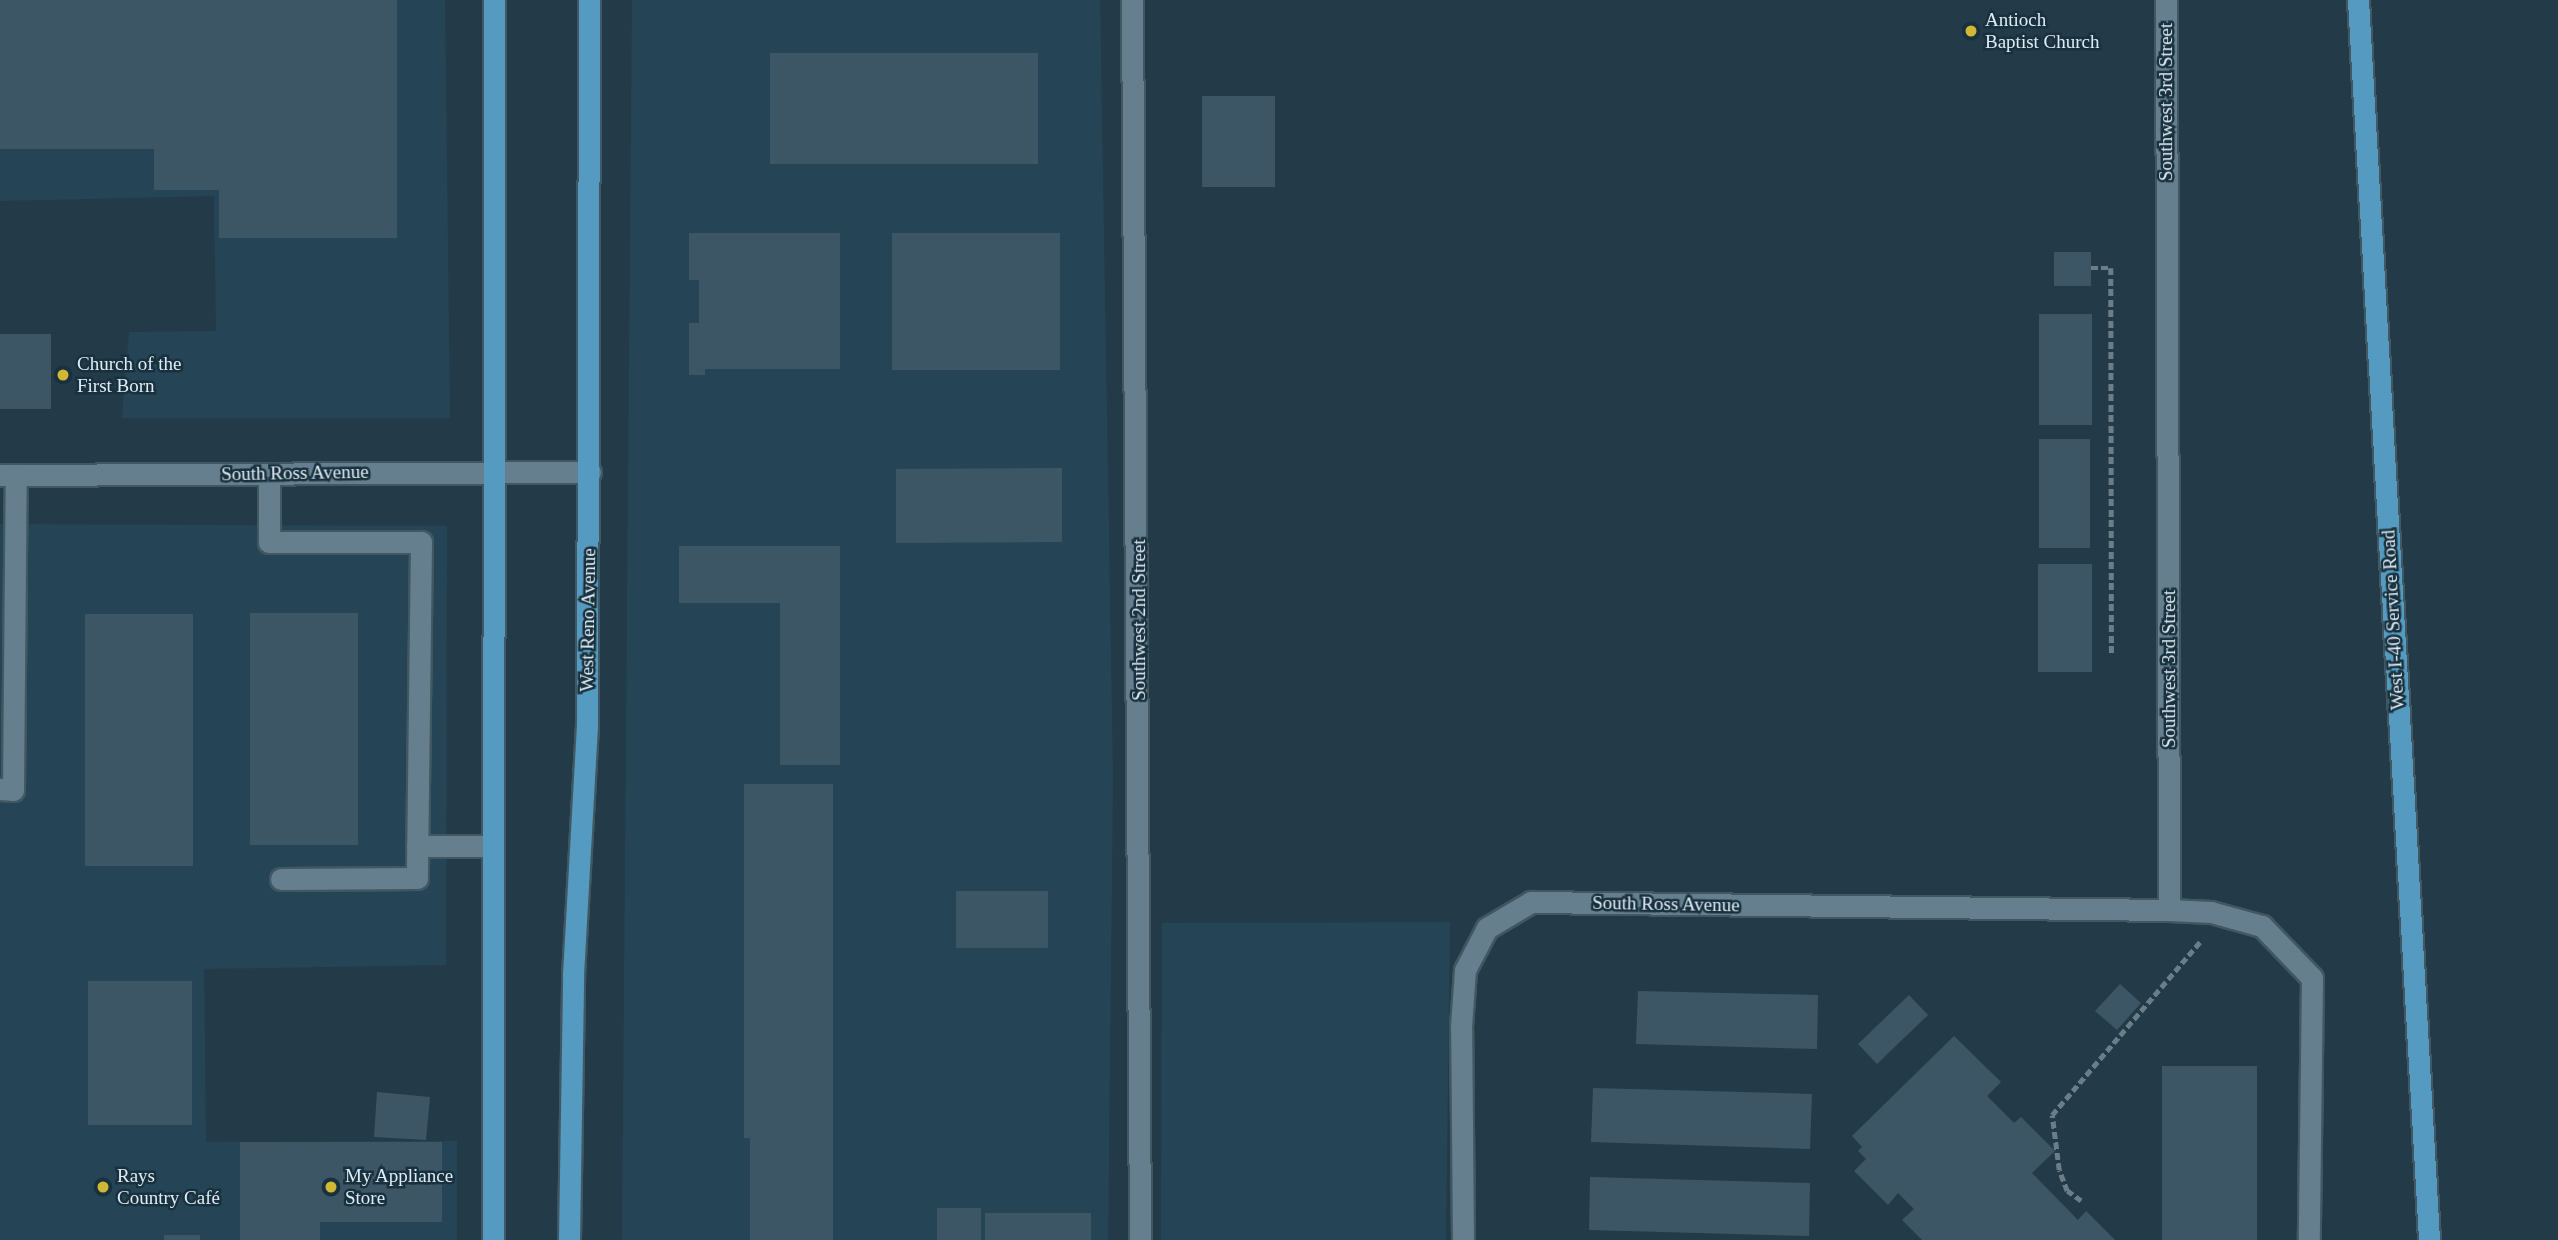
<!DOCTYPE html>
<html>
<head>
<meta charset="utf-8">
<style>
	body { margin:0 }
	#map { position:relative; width:2558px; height:1240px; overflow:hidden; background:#233b49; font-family:"Times New Roman",serif }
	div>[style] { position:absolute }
	.built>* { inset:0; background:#254557 }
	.building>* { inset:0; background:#3d5665 }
	.path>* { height:4.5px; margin-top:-2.25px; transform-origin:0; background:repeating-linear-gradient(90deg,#6a7e8a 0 7px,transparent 0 10.5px) }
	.roads { filter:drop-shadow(2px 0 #415762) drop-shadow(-2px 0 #415762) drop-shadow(0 2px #415762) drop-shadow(0 -2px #415762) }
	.minor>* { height:21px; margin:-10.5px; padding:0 10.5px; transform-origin:10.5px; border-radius:10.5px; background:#657f8f }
	.major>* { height:21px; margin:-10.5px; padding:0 10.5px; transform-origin:10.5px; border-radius:10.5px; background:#559bc1 }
	.dots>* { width:19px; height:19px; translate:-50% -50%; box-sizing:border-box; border:4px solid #19313e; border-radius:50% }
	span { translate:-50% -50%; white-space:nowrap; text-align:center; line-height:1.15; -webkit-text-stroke:5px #19313e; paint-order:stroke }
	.poi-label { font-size:19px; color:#deecf5 }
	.left { translate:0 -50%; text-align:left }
	.street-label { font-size:19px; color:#deecf5 }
</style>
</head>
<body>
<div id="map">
	<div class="built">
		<div style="clip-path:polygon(0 0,445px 0,450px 418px,122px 418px,129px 332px,216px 331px,214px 196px,0 201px)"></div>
		<div style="clip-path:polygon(632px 0,1100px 0,1113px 779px,1108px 1240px,622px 1240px)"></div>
		<div style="clip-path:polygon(0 524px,447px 526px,446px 965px,204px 969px,206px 1142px,457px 1141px,457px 1240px,0 1240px)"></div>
		<div style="clip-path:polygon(1450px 922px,1446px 1240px,1161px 1240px,1162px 923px)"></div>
	</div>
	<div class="building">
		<div style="clip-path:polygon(0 0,397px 0,397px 238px,219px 238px,219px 190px,154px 190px,154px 149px,0 149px)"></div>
		<div style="clip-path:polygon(770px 53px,1038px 53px,1038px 164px,770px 164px)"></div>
		<div style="clip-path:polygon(1202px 96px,1275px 96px,1275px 187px,1202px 187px)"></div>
		<div style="clip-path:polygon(689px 233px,840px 233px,840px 369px,705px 369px,705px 375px,689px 375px,689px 323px,699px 323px,699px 280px,689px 280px)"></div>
		<div style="clip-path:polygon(892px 233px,1060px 233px,1060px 370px,892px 370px)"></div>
		<div style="clip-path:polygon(2054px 252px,2091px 252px,2091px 286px,2054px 286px)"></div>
		<div style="clip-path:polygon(2039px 314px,2092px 314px,2092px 425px,2039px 425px)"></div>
		<div style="clip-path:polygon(0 334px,51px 334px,51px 409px,0 409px)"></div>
		<div style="clip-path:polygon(2039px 439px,2090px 439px,2090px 548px,2039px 548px)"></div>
		<div style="clip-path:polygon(1062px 468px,1062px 542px,896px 543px,896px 469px)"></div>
		<div style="clip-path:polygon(679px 546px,840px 546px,840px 765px,780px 765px,780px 603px,679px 603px)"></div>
		<div style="clip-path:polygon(2038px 564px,2092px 564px,2092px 672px,2038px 672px)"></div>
		<div style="clip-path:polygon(250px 613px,358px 613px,358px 845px,250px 845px)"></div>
		<div style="clip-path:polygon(85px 614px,193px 614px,193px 866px,85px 866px)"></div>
		<div style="clip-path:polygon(744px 784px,833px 784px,833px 1240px,750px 1240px,750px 1138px,744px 1138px)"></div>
		<div style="clip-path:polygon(956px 891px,1048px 891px,1048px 948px,956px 948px)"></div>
		<div style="clip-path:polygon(88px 981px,192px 981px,192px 1125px,88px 1125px)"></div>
		<div style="clip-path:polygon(2120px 984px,2141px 1003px,2117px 1030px,2095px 1011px)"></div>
		<div style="clip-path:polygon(1638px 991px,1818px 995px,1817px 1049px,1636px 1044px)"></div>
		<div style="clip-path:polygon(1909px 995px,1928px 1015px,1877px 1064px,1858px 1044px)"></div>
		<div style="clip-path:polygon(1954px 1036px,2001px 1082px,1987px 1096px,2014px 1123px,2021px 1117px,2055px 1151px,2032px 1173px,2078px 1220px,2086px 1211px,2115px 1240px,1922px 1240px,1902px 1220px,1914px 1209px,1898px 1193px,1888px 1205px,1854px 1171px,1866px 1159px,1858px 1151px,1862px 1147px,1852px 1136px)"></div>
		<div style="clip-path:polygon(2162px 1066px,2257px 1066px,2257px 1240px,2162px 1240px)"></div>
		<div style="clip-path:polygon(1593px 1088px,1812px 1094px,1810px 1149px,1591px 1142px)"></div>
		<div style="clip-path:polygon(377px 1092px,430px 1097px,426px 1140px,374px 1137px)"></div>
		<div style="clip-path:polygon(240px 1142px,442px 1142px,442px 1222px,320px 1222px,320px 1240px,240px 1240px)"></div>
		<div style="clip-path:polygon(1590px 1177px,1810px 1183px,1809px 1236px,1589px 1230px)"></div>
		<div style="clip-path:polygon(937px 1208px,981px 1208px,981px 1240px,937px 1240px)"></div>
		<div style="clip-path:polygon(985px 1213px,1091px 1213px,1091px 1240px,985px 1240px)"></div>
		<div style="clip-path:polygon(164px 1235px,200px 1235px,200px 1240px,164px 1240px)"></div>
	</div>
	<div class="path">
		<div style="left:2091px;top:268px;width:20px"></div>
		<div style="left:2111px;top:268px;width:387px;rotate:89.9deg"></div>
		<div style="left:2081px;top:1201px;width:17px;rotate:-144deg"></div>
		<div style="left:2067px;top:1191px;width:22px;rotate:-111deg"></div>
		<div style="left:2059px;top:1170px;width:55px;rotate:-97.3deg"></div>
		<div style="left:2052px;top:1115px;width:228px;rotate:-49.5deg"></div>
	</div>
	<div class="roads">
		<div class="minor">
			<div style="left:1132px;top:0;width:1240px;rotate:89.63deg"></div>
			<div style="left:2166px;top:0;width:910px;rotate:89.81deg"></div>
			<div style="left:2169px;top:910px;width:42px;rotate:2.7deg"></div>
			<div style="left:2211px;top:912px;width:53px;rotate:15.4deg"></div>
			<div style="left:2262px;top:926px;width:72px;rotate:46.1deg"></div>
			<div style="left:2312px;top:978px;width:262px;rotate:90.7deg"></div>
			<div style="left:269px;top:474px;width:68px;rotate:90deg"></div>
			<div style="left:269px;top:542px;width:152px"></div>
			<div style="left:421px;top:542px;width:336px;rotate:90.7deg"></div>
			<div style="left:417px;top:878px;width:136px;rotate:179.6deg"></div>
			<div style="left:0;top:475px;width:590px;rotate:-0.29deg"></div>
			<div style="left:0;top:789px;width:13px;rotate:4deg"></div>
			<div style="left:13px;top:790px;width:315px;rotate:-89.5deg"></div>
			<div style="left:417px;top:846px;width:76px"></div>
			<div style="left:1463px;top:1240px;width:213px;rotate:-90.5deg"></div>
			<div style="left:1461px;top:1027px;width:57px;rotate:-86deg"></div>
			<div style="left:1465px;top:970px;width:47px;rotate:-62.4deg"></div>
			<div style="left:1487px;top:928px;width:51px;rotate:-30.6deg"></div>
			<div style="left:1531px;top:902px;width:638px;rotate:0.72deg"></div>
		</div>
		<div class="major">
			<div style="left:2358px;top:0;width:1242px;rotate:86.72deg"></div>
			<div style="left:493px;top:1240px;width:1240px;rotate:-89.95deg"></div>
			<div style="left:569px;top:1240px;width:265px;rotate:-89.1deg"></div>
			<div style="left:573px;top:975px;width:249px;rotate:-86.8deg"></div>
			<div style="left:587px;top:726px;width:726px;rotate:-89.84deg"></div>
		</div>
	</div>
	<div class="dots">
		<div style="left:1971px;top:31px;background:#d2b735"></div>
		<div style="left:63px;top:375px;background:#d2b735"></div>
		<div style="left:103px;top:1187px;background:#d2b735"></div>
		<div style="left:331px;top:1187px;background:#d2b735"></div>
	</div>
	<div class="poi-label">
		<span class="left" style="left:1985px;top:31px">Antioch<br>Baptist Church</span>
		<span class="left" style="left:77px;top:375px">Church of the<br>First Born</span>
		<span class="left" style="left:117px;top:1187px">Rays<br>Country Café</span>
		<span class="left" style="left:345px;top:1187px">My Appliance<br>Store</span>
	</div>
	<div class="street-label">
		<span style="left:2166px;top:102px;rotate:-90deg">Southwest 3rd Street</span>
		<span style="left:295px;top:473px;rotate:-1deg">South Ross Avenue</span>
		<span style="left:588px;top:620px;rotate:-89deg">West Reno Avenue</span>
		<span style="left:1139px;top:620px;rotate:-90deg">Southwest 2nd Street</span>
		<span style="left:2393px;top:620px;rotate:-93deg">West I-40 Service Road</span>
		<span style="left:2169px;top:669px;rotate:-90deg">Southwest 3rd Street</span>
		<span style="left:1666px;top:904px;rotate:1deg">South Ross Avenue</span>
	</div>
</div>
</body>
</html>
